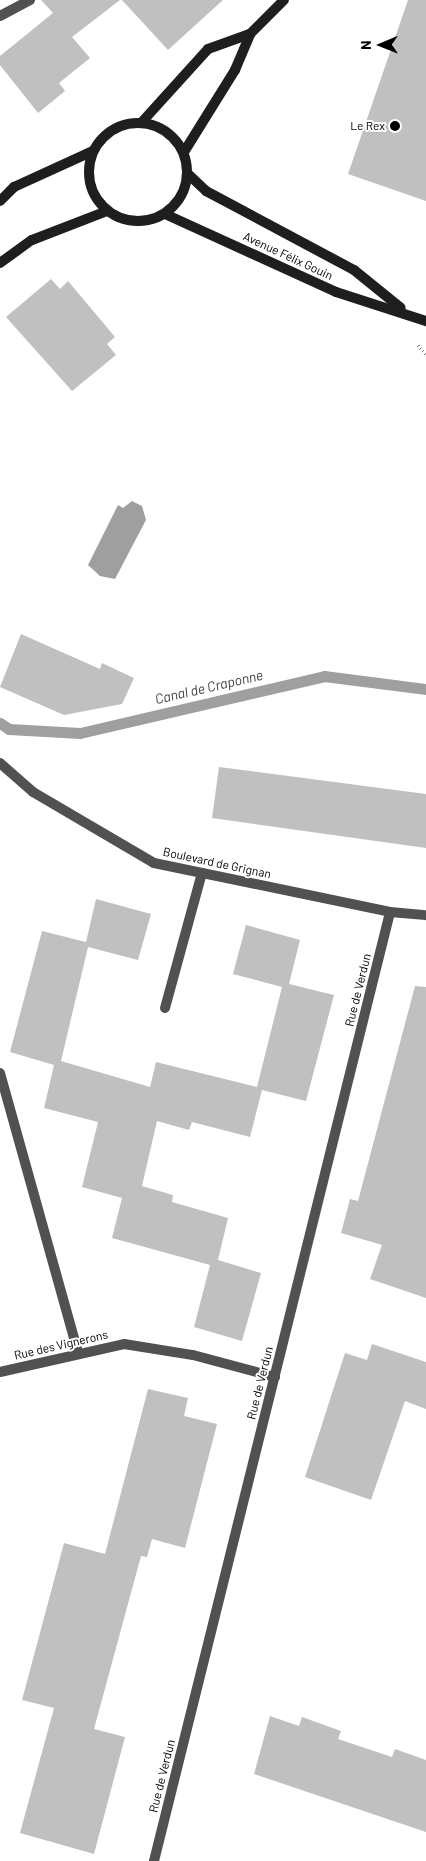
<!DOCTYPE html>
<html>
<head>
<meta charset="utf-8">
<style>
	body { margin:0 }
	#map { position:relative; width:426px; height:1861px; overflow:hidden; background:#fff; font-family:Barlow,sans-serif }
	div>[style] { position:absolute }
	.water>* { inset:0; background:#9f9f9f }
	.stream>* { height:11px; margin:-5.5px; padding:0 5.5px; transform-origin:5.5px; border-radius:5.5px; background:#9f9f9f }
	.building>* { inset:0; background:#c0c0c0 }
	.path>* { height:3px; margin-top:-1.5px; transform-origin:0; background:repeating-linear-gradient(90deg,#737373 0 1px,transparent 0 3.5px) }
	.street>* { height:10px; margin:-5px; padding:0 5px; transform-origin:5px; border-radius:5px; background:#515151 }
	.secondary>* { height:10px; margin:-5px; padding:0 5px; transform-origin:5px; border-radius:5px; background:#1e1e1e }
	.secondary>.ring { margin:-5px; padding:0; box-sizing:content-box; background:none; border:10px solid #1e1e1e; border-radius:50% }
	.dots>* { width:14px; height:14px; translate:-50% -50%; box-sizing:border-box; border:2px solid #fff; border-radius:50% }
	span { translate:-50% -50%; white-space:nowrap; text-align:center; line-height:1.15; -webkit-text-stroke:4px #fff; paint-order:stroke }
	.poi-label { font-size:12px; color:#000 }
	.right { translate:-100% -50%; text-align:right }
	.street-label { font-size:12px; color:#000 }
	.water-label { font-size:14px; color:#404040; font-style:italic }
	.north { position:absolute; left:356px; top:20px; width:50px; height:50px; -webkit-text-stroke:4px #fff; paint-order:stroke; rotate:269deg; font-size:14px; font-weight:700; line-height:20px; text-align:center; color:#000 }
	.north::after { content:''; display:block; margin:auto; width:18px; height:22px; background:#000; clip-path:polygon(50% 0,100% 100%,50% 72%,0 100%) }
</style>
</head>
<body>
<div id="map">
	<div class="water">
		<div style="clip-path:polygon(132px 501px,142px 506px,146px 520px,115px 579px,100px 576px,88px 565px,118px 505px,123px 508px)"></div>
	</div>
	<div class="stream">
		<div style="left:0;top:723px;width:11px;rotate:34deg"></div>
		<div style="left:9px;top:729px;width:71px;rotate:3.2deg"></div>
		<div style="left:80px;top:733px;width:251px;rotate:-13.1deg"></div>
		<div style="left:324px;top:676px;width:103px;rotate:7.3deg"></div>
	</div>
	<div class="building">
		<div style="clip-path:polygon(41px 0,120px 0,72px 37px,90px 58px,59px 83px,65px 91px,38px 113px,0 65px,0 56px,53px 13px)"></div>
		<div style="clip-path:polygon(122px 0,223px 0,168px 50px)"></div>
		<div style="clip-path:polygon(408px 0,426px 0,426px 201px,348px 174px)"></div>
		<div style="clip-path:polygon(51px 279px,60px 289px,68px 281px,115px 337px,107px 344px,116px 355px,72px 391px,6px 317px)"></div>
		<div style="clip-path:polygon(21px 634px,100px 669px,102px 663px,134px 678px,122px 704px,64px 715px,0 687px)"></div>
		<div style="clip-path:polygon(219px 767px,426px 794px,426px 848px,212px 818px)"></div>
		<div style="clip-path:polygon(96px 899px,151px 914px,138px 960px,88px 947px,61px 1061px,150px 1087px,156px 1062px,257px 1087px,282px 987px,233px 974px,246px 925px,300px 940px,289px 984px,334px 995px,306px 1101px,262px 1090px,250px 1137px,192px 1122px,189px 1130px,157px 1121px,142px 1186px,173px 1195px,172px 1202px,228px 1218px,218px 1260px,261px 1273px,242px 1341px,194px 1327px,210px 1265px,112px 1238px,122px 1198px,82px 1187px,98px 1122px,44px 1108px,54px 1065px,10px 1052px,42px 931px,86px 942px)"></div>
		<div style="clip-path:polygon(415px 986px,426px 987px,426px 1298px,370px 1279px,382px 1245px,341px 1233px,350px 1199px,358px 1201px)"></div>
		<div style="clip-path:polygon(372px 1344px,426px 1362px,426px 1409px,405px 1401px,371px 1500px,305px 1477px,345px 1353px,367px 1360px)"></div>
		<div style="clip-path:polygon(148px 1389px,188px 1398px,184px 1416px,217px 1424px,185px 1548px,152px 1539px,147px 1557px,141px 1556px,94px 1729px,125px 1737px,94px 1854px,20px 1833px,54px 1708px,22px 1700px,64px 1543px,105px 1554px)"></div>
		<div style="clip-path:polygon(270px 1716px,299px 1726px,302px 1717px,341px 1731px,338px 1739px,392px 1757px,395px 1749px,426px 1760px,426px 1832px,254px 1774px)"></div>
	</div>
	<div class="path">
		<div style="left:418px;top:345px;width:13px;rotate:51deg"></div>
	</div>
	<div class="street">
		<div style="left:0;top:16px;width:34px;rotate:-28deg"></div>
		<div style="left:0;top:763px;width:44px;rotate:41.3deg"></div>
		<div style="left:33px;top:792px;width:140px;rotate:30.4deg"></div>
		<div style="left:154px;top:863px;width:241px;rotate:11.7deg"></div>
		<div style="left:390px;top:912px;width:36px;rotate:5deg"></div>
		<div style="left:165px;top:1008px;width:140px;rotate:-74.7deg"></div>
		<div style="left:0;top:1073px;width:290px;rotate:74.4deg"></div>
		<div style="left:0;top:1372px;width:127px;rotate:-12.7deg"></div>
		<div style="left:124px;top:1344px;width:70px;rotate:9.1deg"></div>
		<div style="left:193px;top:1355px;width:85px;rotate:15deg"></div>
		<div style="left:154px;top:1861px;width:978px;rotate:-76.03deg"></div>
	</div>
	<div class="secondary">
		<div class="ring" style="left:89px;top:123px;width:88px;height:88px"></div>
		<div style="left:141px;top:123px;width:100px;rotate:-47.8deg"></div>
		<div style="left:208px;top:49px;width:45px;rotate:-19.7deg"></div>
		<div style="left:184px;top:152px;width:97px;rotate:-58.1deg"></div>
		<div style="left:235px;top:70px;width:39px;rotate:-67deg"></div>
		<div style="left:250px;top:34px;width:48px;rotate:-45deg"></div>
		<div style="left:188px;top:174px;width:25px;rotate:43deg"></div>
		<div style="left:206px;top:191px;width:168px;rotate:28.1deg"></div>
		<div style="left:354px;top:270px;width:60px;rotate:39deg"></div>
		<div style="left:0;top:201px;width:20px;rotate:-45deg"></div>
		<div style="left:14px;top:187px;width:87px;rotate:-24.5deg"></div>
		<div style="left:165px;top:214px;width:188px;rotate:24.5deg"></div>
		<div style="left:336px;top:292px;width:95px;rotate:17.9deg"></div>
		<div style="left:0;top:263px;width:39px;rotate:-36deg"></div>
		<div style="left:32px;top:240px;width:80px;rotate:-21.1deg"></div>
	</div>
	<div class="dots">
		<div style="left:395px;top:126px;background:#000"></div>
	</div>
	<div class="poi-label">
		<span class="right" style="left:385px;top:126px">Le Rex</span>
	</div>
	<div class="street-label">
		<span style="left:288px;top:256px;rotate:25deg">Avenue Félix Gouin</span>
		<span style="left:217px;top:863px;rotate:12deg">Boulevard de Grignan</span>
		<span style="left:358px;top:990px;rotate:-76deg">Rue de Verdun</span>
		<span style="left:61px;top:1345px;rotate:-13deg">Rue des Vignerons</span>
		<span style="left:260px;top:1383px;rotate:-76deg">Rue de Verdun</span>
		<span style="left:162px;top:1776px;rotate:-76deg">Rue de Verdun</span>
	</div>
	<div class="water-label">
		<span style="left:209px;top:687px;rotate:-13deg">Canal de Craponne</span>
	</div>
	<div class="north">N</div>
</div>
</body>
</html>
